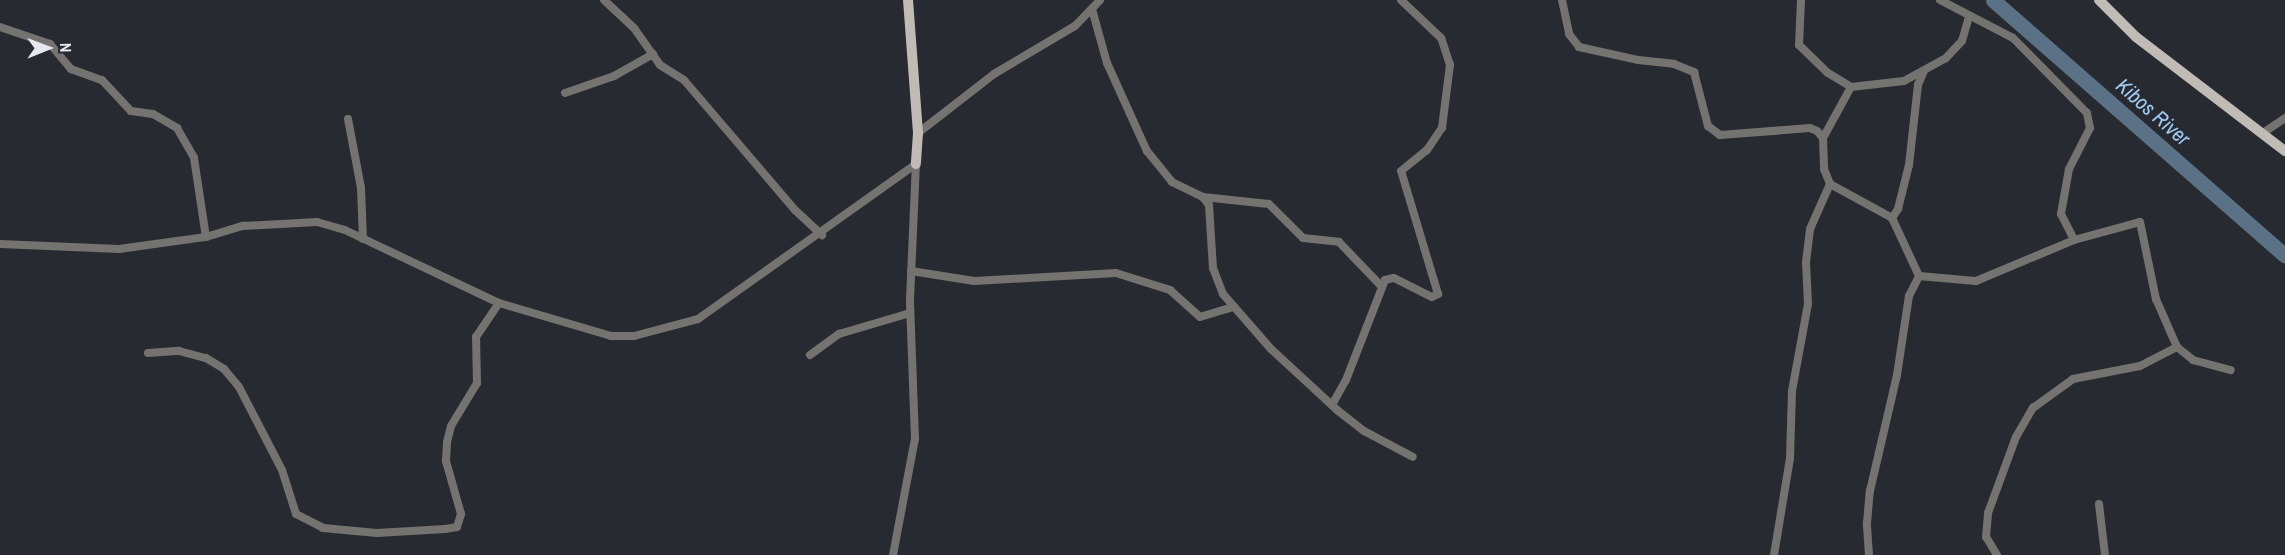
<!DOCTYPE html>
<html>
<head>
<meta charset="utf-8">
<style>
	body { margin:0 }
	#map { position:relative; width:2285px; height:555px; overflow:hidden; background:#282a31; font-family:"Archivo Narrow",sans-serif }
	div>[style] { position:absolute }
	.river>* { height:15px; margin:-7.5px; padding:0 7.5px; transform-origin:7.5px; border-radius:7.5px; background:#5a7186 }
	.minor>* { height:8px; margin:-4px; padding:0 4px; transform-origin:4px; border-radius:4px; background:#757370 }
	.major>* { height:10px; margin:-5px; padding:0 5px; transform-origin:5px; border-radius:5px; background:#c0bbb5 }
	span { translate:-50% -50%; white-space:nowrap; text-align:center; line-height:1.15; -webkit-text-stroke:6px #282a31; paint-order:stroke }
	.water-label { font-size:21px; color:#9ec9f1; font-style:italic }
	.north { position:absolute; left:18px; top:18px; width:60px; height:60px; -webkit-text-stroke:4px #282a31; paint-order:stroke; rotate:89deg; font-size:16px; font-weight:700; line-height:24px; text-align:center; color:#e6e8ec }
	.north::after { content:''; display:block; margin:auto; width:21px; height:27px; background:#e6e8ec; clip-path:polygon(50% 0,100% 100%,50% 72%,0 100%) }
</style>
</head>
<body>
<div id="map">
	<div class="river">
		<div style="left:1993px;top:0;width:388px;rotate:41.2deg"></div>
	</div>
	<div class="minor">
		<div style="left:604px;top:0;width:41px;rotate:43deg"></div>
		<div style="left:634px;top:28px;width:45px;rotate:54.9deg"></div>
		<div style="left:660px;top:65px;width:28px;rotate:32deg"></div>
		<div style="left:684px;top:80px;width:171px;rotate:49.5deg"></div>
		<div style="left:795px;top:210px;width:37px;rotate:43deg"></div>
		<div style="left:1562px;top:0;width:35px;rotate:78deg"></div>
		<div style="left:1569px;top:34px;width:16px;rotate:52deg"></div>
		<div style="left:1579px;top:47px;width:60px;rotate:12.4deg"></div>
		<div style="left:1638px;top:60px;width:36px;rotate:6deg"></div>
		<div style="left:1674px;top:64px;width:22px;rotate:22deg"></div>
		<div style="left:1694px;top:72px;width:56px;rotate:75.5deg"></div>
		<div style="left:1708px;top:126px;width:15px;rotate:37deg"></div>
		<div style="left:1720px;top:135px;width:90px;rotate:-4.4deg"></div>
		<div style="left:1810px;top:128px;width:8px;rotate:23deg"></div>
		<div style="left:1817px;top:131px;width:9px;rotate:49deg"></div>
		<div style="left:1823px;top:138px;width:31px;rotate:88deg"></div>
		<div style="left:1824px;top:169px;width:16px;rotate:68deg"></div>
		<div style="left:1830px;top:184px;width:71px;rotate:28.7deg"></div>
		<div style="left:1892px;top:218px;width:64px;rotate:65deg"></div>
		<div style="left:1919px;top:276px;width:57px;rotate:5deg"></div>
		<div style="left:1976px;top:281px;width:106px;rotate:-22.7deg"></div>
		<div style="left:2074px;top:240px;width:68px;rotate:-15.3deg"></div>
		<div style="left:2140px;top:222px;width:79px;rotate:78.3deg"></div>
		<div style="left:2156px;top:299px;width:52px;rotate:66.4deg"></div>
		<div style="left:2177px;top:347px;width:21px;rotate:39deg"></div>
		<div style="left:2193px;top:360px;width:39px;rotate:15deg"></div>
		<div style="left:1801px;top:0;width:45px;rotate:92.5deg"></div>
		<div style="left:1799px;top:45px;width:40px;rotate:44deg"></div>
		<div style="left:1828px;top:73px;width:27px;rotate:31deg"></div>
		<div style="left:1940px;top:0;width:82px;rotate:27.5deg"></div>
		<div style="left:2013px;top:38px;width:105px;rotate:45.4deg"></div>
		<div style="left:2087px;top:113px;width:15px;rotate:79deg"></div>
		<div style="left:2090px;top:128px;width:46px;rotate:117.1deg"></div>
		<div style="left:2069px;top:169px;width:46px;rotate:100.1deg"></div>
		<div style="left:2061px;top:214px;width:29px;rotate:63deg"></div>
		<div style="left:1092px;top:9px;width:56px;rotate:74.5deg"></div>
		<div style="left:1107px;top:63px;width:97px;rotate:65.6deg"></div>
		<div style="left:1147px;top:151px;width:40px;rotate:51deg"></div>
		<div style="left:1172px;top:182px;width:34px;rotate:26deg"></div>
		<div style="left:1203px;top:197px;width:10px;rotate:53deg"></div>
		<div style="left:1209px;top:205px;width:63px;rotate:86.4deg"></div>
		<div style="left:1213px;top:268px;width:28px;rotate:69deg"></div>
		<div style="left:1223px;top:294px;width:73px;rotate:48.9deg"></div>
		<div style="left:1271px;top:349px;width:90px;rotate:42.7deg"></div>
		<div style="left:1337px;top:410px;width:34px;rotate:38deg"></div>
		<div style="left:1364px;top:431px;width:55px;rotate:28deg"></div>
		<div style="left:0;top:27px;width:53px;rotate:18.8deg"></div>
		<div style="left:50px;top:44px;width:33px;rotate:50deg"></div>
		<div style="left:71px;top:69px;width:33px;rotate:20deg"></div>
		<div style="left:102px;top:80px;width:42px;rotate:46.9deg"></div>
		<div style="left:131px;top:111px;width:22px;rotate:8deg"></div>
		<div style="left:153px;top:114px;width:28px;rotate:30deg"></div>
		<div style="left:177px;top:128px;width:34px;rotate:60deg"></div>
		<div style="left:194px;top:158px;width:80px;rotate:81.4deg"></div>
		<div style="left:565px;top:93px;width:52px;rotate:-19.1deg"></div>
		<div style="left:614px;top:76px;width:45px;rotate:-29.4deg"></div>
		<div style="left:348px;top:119px;width:70px;rotate:79.3deg"></div>
		<div style="left:361px;top:188px;width:51px;rotate:87.8deg"></div>
		<div style="left:918px;top:133px;width:96px;rotate:-37.8deg"></div>
		<div style="left:994px;top:74px;width:94px;rotate:-30.7deg"></div>
		<div style="left:1075px;top:26px;width:36px;rotate:-46deg"></div>
		<div style="left:2263px;top:133px;width:27px;rotate:-34deg"></div>
		<div style="left:1823px;top:138px;width:58px;rotate:-61.2deg"></div>
		<div style="left:1851px;top:87px;width:53px;rotate:-6.5deg"></div>
		<div style="left:1904px;top:81px;width:48px;rotate:-28.7deg"></div>
		<div style="left:1946px;top:58px;width:23px;rotate:-47deg"></div>
		<div style="left:1962px;top:41px;width:26px;rotate:-74deg"></div>
		<div style="left:1203px;top:197px;width:66px;rotate:6.1deg"></div>
		<div style="left:1269px;top:204px;width:48px;rotate:45deg"></div>
		<div style="left:1303px;top:238px;width:36px;rotate:6deg"></div>
		<div style="left:1339px;top:242px;width:61px;rotate:46.3deg"></div>
		<div style="left:1892px;top:218px;width:11px;rotate:-56deg"></div>
		<div style="left:1898px;top:209px;width:45px;rotate:-76deg"></div>
		<div style="left:1909px;top:165px;width:81px;rotate:-83.6deg"></div>
		<div style="left:1918px;top:85px;width:15px;rotate:-67deg"></div>
		<div style="left:0;top:244px;width:119px;rotate:2.4deg"></div>
		<div style="left:119px;top:249px;width:88px;rotate:-7.9deg"></div>
		<div style="left:206px;top:237px;width:39px;rotate:-17deg"></div>
		<div style="left:243px;top:226px;width:74px;rotate:-3.1deg"></div>
		<div style="left:317px;top:222px;width:29px;rotate:16deg"></div>
		<div style="left:345px;top:230px;width:170px;rotate:25.4deg"></div>
		<div style="left:499px;top:303px;width:117px;rotate:16.4deg"></div>
		<div style="left:611px;top:336px;width:23px"></div>
		<div style="left:634px;top:336px;width:66px;rotate:-14.9deg"></div>
		<div style="left:698px;top:319px;width:267px;rotate:-35.4deg"></div>
		<div style="left:911px;top:271px;width:64px;rotate:9deg"></div>
		<div style="left:974px;top:281px;width:142px;rotate:-3.2deg"></div>
		<div style="left:1116px;top:273px;width:57px;rotate:17.5deg"></div>
		<div style="left:1170px;top:290px;width:40px;rotate:42deg"></div>
		<div style="left:1200px;top:317px;width:34px;rotate:-17deg"></div>
		<div style="left:148px;top:353px;width:31px;rotate:-4deg"></div>
		<div style="left:179px;top:351px;width:28px;rotate:15deg"></div>
		<div style="left:206px;top:358px;width:21px;rotate:31deg"></div>
		<div style="left:224px;top:369px;width:23px;rotate:50deg"></div>
		<div style="left:239px;top:387px;width:93px;rotate:62.6deg"></div>
		<div style="left:282px;top:470px;width:46px;rotate:72.3deg"></div>
		<div style="left:296px;top:514px;width:30px;rotate:27deg"></div>
		<div style="left:323px;top:528px;width:54px;rotate:5.3deg"></div>
		<div style="left:377px;top:533px;width:68px;rotate:-3.4deg"></div>
		<div style="left:445px;top:529px;width:12px;rotate:-9deg"></div>
		<div style="left:457px;top:527px;width:14px;rotate:-73deg"></div>
		<div style="left:461px;top:514px;width:55px;rotate:-105.8deg"></div>
		<div style="left:446px;top:461px;width:19px;rotate:-87deg"></div>
		<div style="left:447px;top:442px;width:16px;rotate:-76deg"></div>
		<div style="left:451px;top:426px;width:50px;rotate:-58.8deg"></div>
		<div style="left:477px;top:383px;width:46px;rotate:-91.2deg"></div>
		<div style="left:476px;top:337px;width:41px;rotate:-55.9deg"></div>
		<div style="left:810px;top:355px;width:36px;rotate:-36deg"></div>
		<div style="left:839px;top:334px;width:74px;rotate:-16.5deg"></div>
		<div style="left:1332px;top:405px;width:29px;rotate:-61deg"></div>
		<div style="left:1346px;top:380px;width:107px;rotate:-68.7deg"></div>
		<div style="left:1385px;top:280px;width:9px;rotate:-13deg"></div>
		<div style="left:1394px;top:278px;width:42px;rotate:26.6deg"></div>
		<div style="left:1432px;top:297px;width:7px;rotate:-27deg"></div>
		<div style="left:1438px;top:294px;width:128px;rotate:-106.7deg"></div>
		<div style="left:1401px;top:171px;width:33px;rotate:-39deg"></div>
		<div style="left:1427px;top:150px;width:27px;rotate:-56deg"></div>
		<div style="left:1442px;top:128px;width:64px;rotate:-82.8deg"></div>
		<div style="left:1450px;top:65px;width:28px;rotate:-108deg"></div>
		<div style="left:1441px;top:38px;width:55px;rotate:-136.5deg"></div>
		<div style="left:2099px;top:504px;width:51px;rotate:83.3deg"></div>
		<div style="left:893px;top:555px;width:118px;rotate:-79.3deg"></div>
		<div style="left:915px;top:439px;width:139px;rotate:-92.1deg"></div>
		<div style="left:910px;top:300px;width:136px;rotate:-87.5deg"></div>
		<div style="left:1774px;top:555px;width:98px;rotate:-80.6deg"></div>
		<div style="left:1790px;top:458px;width:67px;rotate:-88.3deg"></div>
		<div style="left:1792px;top:391px;width:88px;rotate:-79.6deg"></div>
		<div style="left:1808px;top:304px;width:42px;rotate:-92.7deg"></div>
		<div style="left:1806px;top:262px;width:33px;rotate:-83deg"></div>
		<div style="left:1810px;top:229px;width:49px;rotate:-66deg"></div>
		<div style="left:1869px;top:555px;width:32px;rotate:-94deg"></div>
		<div style="left:1867px;top:523px;width:32px;rotate:-85deg"></div>
		<div style="left:1870px;top:491px;width:119px;rotate:-76.9deg"></div>
		<div style="left:1897px;top:375px;width:80px;rotate:-81.4deg"></div>
		<div style="left:1909px;top:296px;width:22px;rotate:-63deg"></div>
		<div style="left:1997px;top:555px;width:21px;rotate:-121deg"></div>
		<div style="left:1986px;top:537px;width:24px;rotate:-85deg"></div>
		<div style="left:1988px;top:513px;width:81px;rotate:-69.8deg"></div>
		<div style="left:2016px;top:437px;width:34px;rotate:-60deg"></div>
		<div style="left:2033px;top:408px;width:49px;rotate:-35.9deg"></div>
		<div style="left:2073px;top:379px;width:68px;rotate:-11deg"></div>
		<div style="left:2140px;top:366px;width:42px;rotate:-27.2deg"></div>
	</div>
	<div class="major">
		<div style="left:908px;top:0;width:133px;rotate:85.7deg"></div>
		<div style="left:918px;top:133px;width:31px;rotate:94deg"></div>
		<div style="left:2099px;top:0;width:52px;rotate:45deg"></div>
		<div style="left:2136px;top:37px;width:188px;rotate:37.4deg"></div>
	</div>
	<div class="water-label">
		<span style="left:2153px;top:112px;rotate:41deg">Kibos River</span>
	</div>
	<div class="north">N</div>
</div>
</body>
</html>
